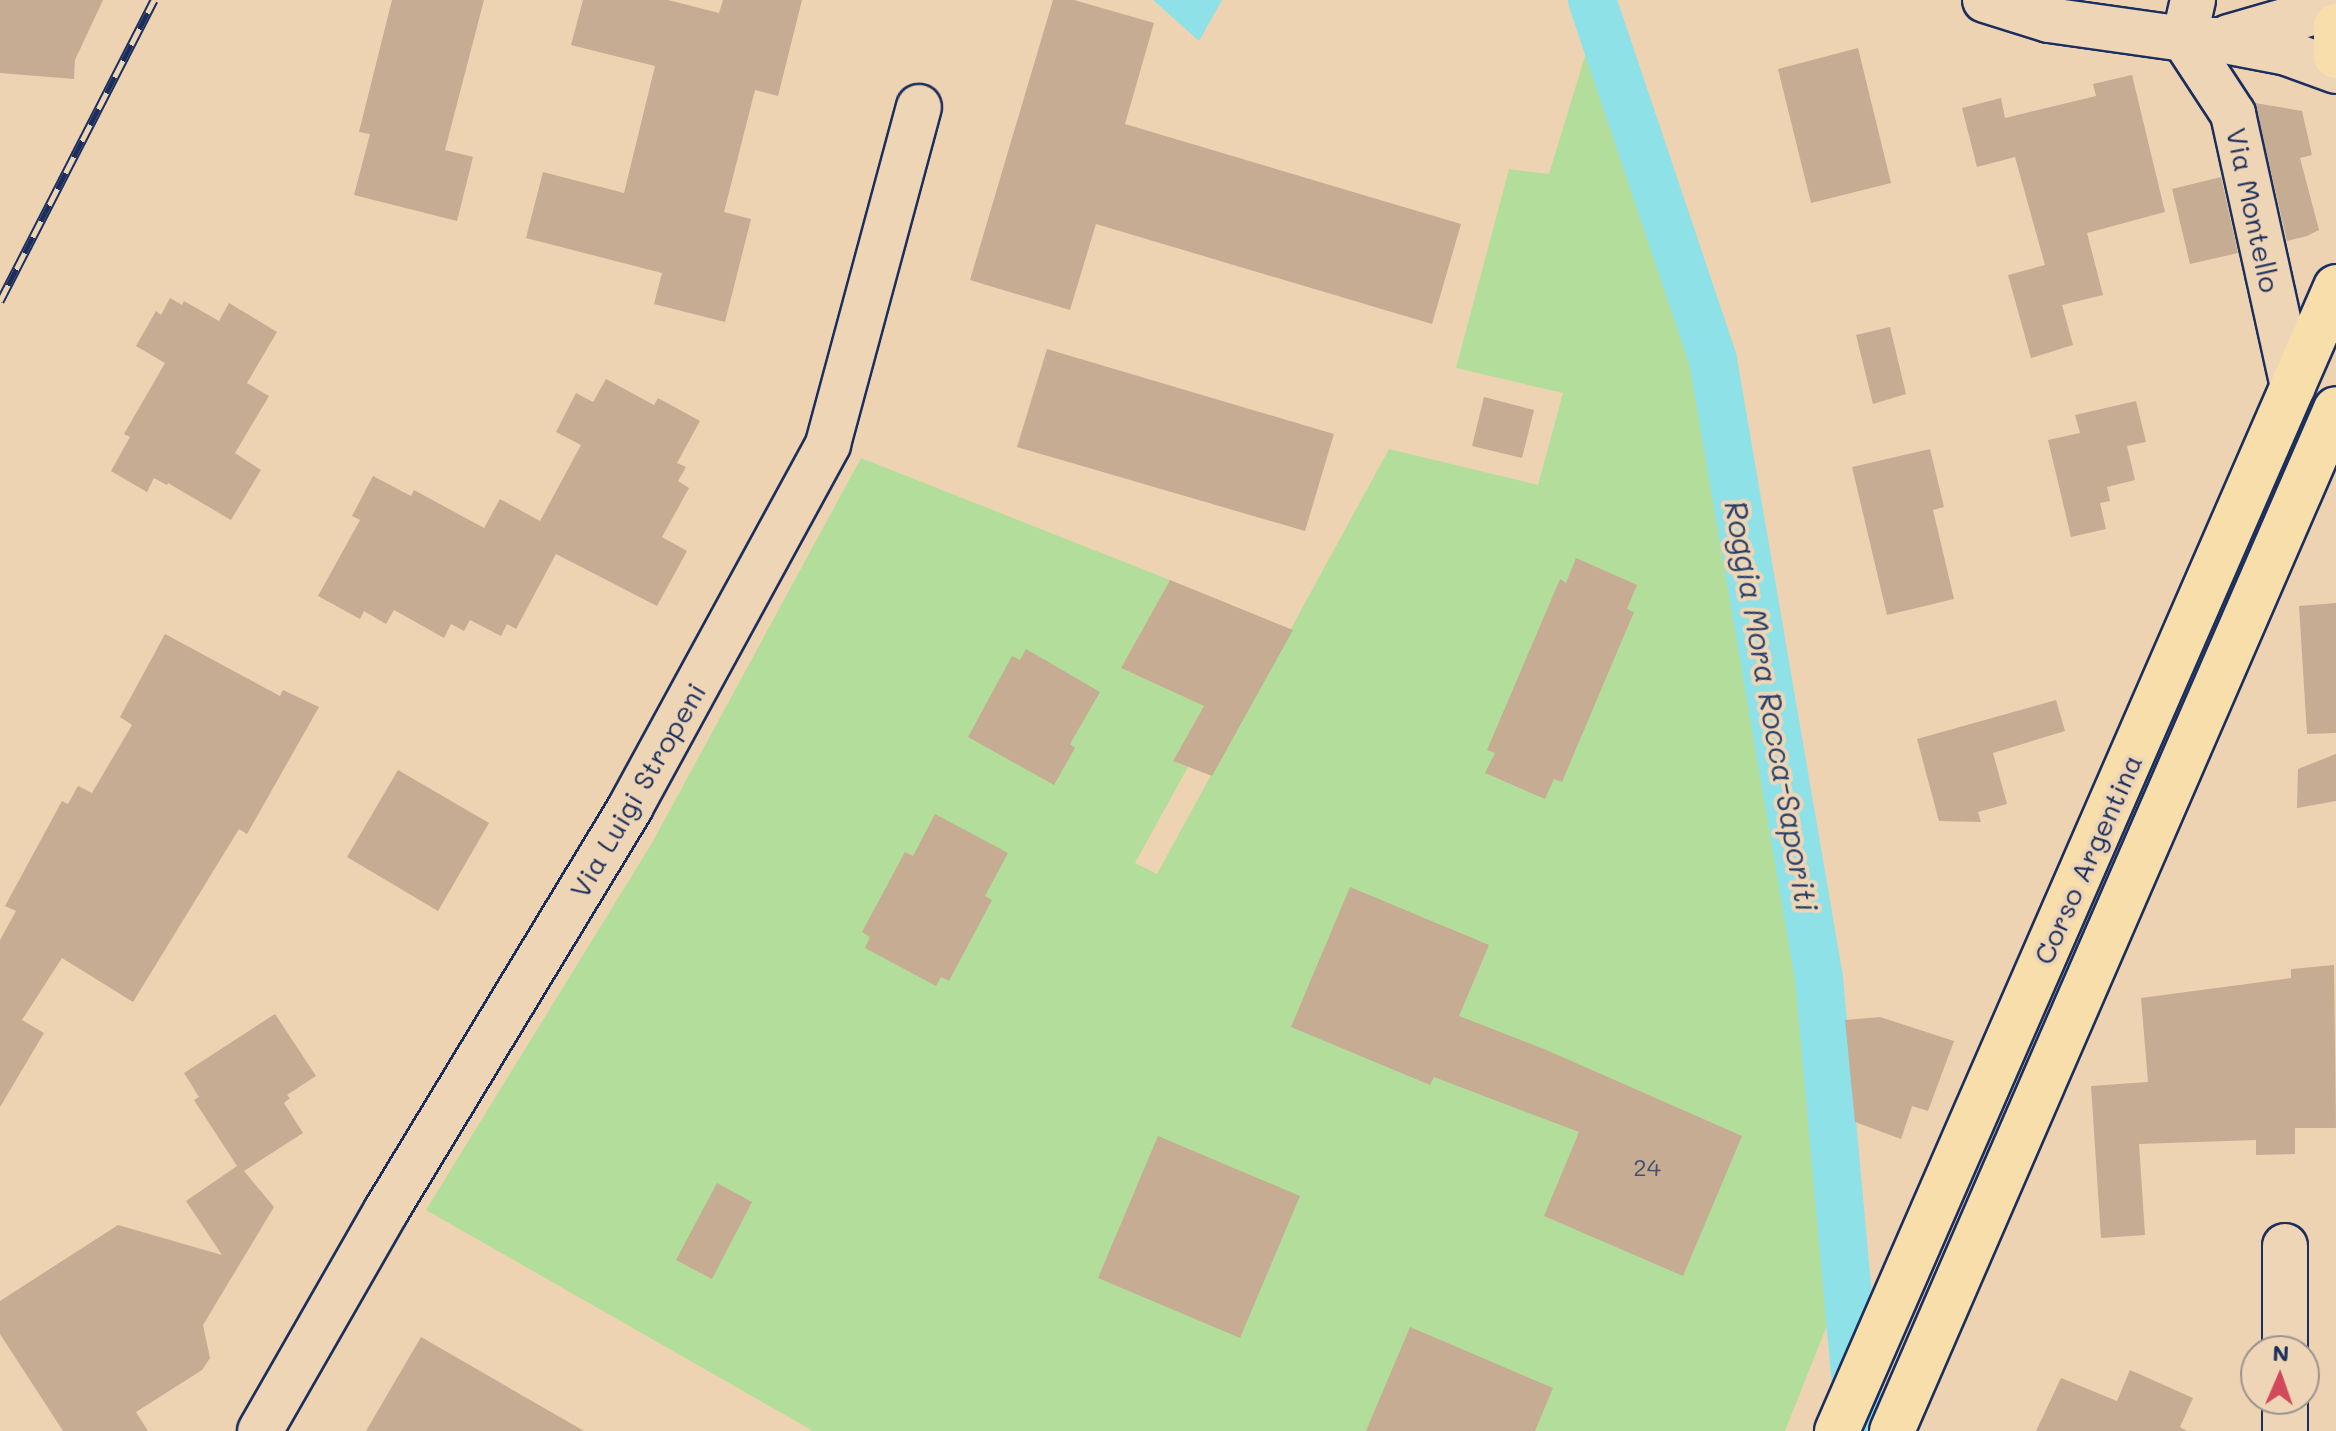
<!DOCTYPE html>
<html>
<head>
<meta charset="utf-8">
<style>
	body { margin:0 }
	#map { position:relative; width:2336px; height:1431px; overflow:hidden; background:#eed3b2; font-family:Mali,sans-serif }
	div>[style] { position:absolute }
	.green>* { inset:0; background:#b3dd9a }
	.water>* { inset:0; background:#8fe1e8 }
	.canal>* { height:48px; margin:-24px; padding:0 24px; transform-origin:24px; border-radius:24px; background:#8fe1e8 }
	.building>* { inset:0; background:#c5ac93 }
	.roads { filter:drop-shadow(2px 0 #1b2f5e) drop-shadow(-2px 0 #1b2f5e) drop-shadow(0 2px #1b2f5e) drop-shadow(0 -2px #1b2f5e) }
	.minor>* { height:44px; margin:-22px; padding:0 22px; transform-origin:22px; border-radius:22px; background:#eed5b6 }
	.major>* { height:44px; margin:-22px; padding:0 22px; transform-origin:22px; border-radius:22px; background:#f8deab }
	.rail>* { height:9px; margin-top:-4.5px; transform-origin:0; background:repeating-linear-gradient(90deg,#eed5b6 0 18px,#1b2f5e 0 36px); box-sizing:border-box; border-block:2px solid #1b2f5e }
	span { translate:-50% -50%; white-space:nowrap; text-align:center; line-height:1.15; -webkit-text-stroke:8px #eed5b6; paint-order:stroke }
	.number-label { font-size:24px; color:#464e6b }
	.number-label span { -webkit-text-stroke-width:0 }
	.street-label { font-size:28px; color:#1b2f5e }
	.water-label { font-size:30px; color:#27416c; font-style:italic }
	.north { position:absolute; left:2240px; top:1335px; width:80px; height:80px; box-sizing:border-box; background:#eed5b6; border:2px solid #9a9393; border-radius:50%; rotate:2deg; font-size:22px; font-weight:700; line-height:32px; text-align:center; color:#1b2f5e }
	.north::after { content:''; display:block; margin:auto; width:28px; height:36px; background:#d1495b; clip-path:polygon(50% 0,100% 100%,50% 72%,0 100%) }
</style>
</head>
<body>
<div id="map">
	<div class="green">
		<div style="clip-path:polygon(1593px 30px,1697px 348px,1805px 976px,1830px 1318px,1785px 1431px,813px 1431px,426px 1210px,652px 843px,861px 458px,1170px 580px,1121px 668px,1204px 706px,1173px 761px,1188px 767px,1135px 863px,1157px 874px,1389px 449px,1538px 485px,1563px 393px,1456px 368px,1509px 169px,1549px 174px)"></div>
	</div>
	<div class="water">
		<div style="clip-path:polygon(1153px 0,1222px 0,1199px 41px)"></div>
	</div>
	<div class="canal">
		<div style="left:1592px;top:0;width:380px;rotate:71.4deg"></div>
		<div style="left:1713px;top:360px;width:627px;rotate:80.27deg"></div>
		<div style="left:1819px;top:978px;width:433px;rotate:84.8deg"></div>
	</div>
	<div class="building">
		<div style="clip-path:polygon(0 0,103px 0,75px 60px,74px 79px,0 73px)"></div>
		<div style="clip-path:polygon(392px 0,484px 0,445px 150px,473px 157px,457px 221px,354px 195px,370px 134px,359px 132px)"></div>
		<div style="clip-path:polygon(583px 0,668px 0,719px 13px,723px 0,802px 0,778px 96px,755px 90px,724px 212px,751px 219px,725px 322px,654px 304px,662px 273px,526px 238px,543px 172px,624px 193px,655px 66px,571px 45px)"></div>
		<div style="clip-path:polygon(1053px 0,1074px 0,1154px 23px,1125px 124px,1461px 224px,1432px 324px,1096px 224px,1070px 310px,970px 280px)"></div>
		<div style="clip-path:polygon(1858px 48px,1891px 183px,1811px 203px,1778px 69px)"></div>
		<div style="clip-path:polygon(2132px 75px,2165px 212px,2087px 233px,2103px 295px,2062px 305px,2073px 345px,2031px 358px,2008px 275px,2045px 265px,2015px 157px,1977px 167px,1962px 108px,2001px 98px,2005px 118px,2096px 96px,2093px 84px)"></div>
		<div style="clip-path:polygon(2255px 103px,2302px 111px,2312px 155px,2300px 158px,2319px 230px,2307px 236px,2287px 241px)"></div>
		<div style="clip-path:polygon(2221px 177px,2238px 253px,2190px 264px,2172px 189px)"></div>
		<div style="clip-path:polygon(170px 298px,182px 305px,184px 301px,219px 321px,229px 303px,277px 332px,247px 383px,269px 396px,235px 453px,261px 470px,231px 520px,168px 483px,167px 485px,154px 478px,147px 492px,111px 471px,130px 437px,124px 434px,165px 363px,136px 346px,156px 311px,161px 315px)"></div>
		<div style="clip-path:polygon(1890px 327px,1906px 394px,1873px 404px,1856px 335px)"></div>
		<div style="clip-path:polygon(1047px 349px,1334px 434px,1305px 531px,1017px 447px)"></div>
		<div style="clip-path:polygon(606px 379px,654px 405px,658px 398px,700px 421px,677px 463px,686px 467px,678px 481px,689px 488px,662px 537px,687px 551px,657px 606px,556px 554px,516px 629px,507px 624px,501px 636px,470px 620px,464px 631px,451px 624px,444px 638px,394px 610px,386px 624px,364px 611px,360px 619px,318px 596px,360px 520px,352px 516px,373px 476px,411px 496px,414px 490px,484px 528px,500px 499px,540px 521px,581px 445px,556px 432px,576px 393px,593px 402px)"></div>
		<div style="clip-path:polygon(1484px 397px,1534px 410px,1522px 458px,1472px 446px)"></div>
		<div style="clip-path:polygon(2136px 401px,2146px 442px,2127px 446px,2135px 480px,2107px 487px,2110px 501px,2100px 503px,2106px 529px,2071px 537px,2048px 440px,2080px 433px,2075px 415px)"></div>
		<div style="clip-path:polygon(1930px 449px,1944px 507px,1933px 510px,1954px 599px,1887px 615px,1852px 467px)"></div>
		<div style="clip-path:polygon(1576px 558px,1637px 585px,1627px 609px,1634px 612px,1562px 782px,1554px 779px,1545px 799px,1485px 773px,1495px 753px,1487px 750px,1560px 579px,1566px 583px)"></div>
		<div style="clip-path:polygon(1170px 580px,1293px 630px,1212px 776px,1173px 761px,1204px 706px,1121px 668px)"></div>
		<div style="clip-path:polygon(2336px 603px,2336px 733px,2307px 734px,2299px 606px)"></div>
		<div style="clip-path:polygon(165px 634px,280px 696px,283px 690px,319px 707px,247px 834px,239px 829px,133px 1002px,62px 958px,22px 1020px,44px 1033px,0 1107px,0 940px,16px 911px,5px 906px,62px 801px,68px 804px,78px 786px,92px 793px,132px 725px,120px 717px)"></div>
		<div style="clip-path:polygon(1026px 649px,1100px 692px,1070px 744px,1075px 748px,1054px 785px,968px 737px,1012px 656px,1020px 660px)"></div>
		<div style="clip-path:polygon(2056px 700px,2065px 731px,1993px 753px,2007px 804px,1978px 812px,1981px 822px,1939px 821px,1917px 739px)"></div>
		<div style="clip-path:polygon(2336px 754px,2336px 801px,2297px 808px,2298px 769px)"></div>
		<div style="clip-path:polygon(398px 770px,489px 823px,438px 911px,347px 857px)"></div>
		<div style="clip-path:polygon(935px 814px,1008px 853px,985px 896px,992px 900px,949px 981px,941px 977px,936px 986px,865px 948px,870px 937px,862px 932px,905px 852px,913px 856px)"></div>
		<div style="clip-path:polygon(1350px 887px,1489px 945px,1459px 1016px,1544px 1049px,1742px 1136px,1683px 1276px,1544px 1216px,1579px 1132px,1434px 1077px,1430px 1085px,1291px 1027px)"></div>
		<div style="clip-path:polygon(2334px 965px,2336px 1128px,2295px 1128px,2295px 1154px,2256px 1155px,2256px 1140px,2139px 1144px,2145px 1235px,2101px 1238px,2091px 1086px,2148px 1082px,2141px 998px,2291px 978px,2291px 969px)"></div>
		<div style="clip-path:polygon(275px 1014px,316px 1076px,287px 1095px,290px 1098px,284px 1103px,303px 1133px,244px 1171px,274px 1207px,203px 1325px,210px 1358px,202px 1370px,136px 1412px,148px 1431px,63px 1431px,0 1334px,0 1301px,118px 1225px,222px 1255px,186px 1201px,237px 1166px,194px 1100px,199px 1097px,184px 1073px)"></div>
		<div style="clip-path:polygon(1880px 1017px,1954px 1041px,1928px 1111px,1912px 1106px,1901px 1139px,1855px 1122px,1845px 1020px)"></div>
		<div style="clip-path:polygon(1158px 1136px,1300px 1196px,1240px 1338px,1098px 1278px)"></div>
		<div style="clip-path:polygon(717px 1183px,752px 1202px,712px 1279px,676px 1260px)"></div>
		<div style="clip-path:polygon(1410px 1327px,1553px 1388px,1535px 1431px,1366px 1431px)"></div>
		<div style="clip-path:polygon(421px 1337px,584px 1431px,366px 1431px)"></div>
		<div style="clip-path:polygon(2130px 1370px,2193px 1398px,2180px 1427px,2187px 1431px,2036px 1431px,2061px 1378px,2117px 1401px)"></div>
	</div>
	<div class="roads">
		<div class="minor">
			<div style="left:1985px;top:0;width:67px;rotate:17.4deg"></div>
			<div style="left:2049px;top:20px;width:136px;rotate:8deg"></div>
			<div style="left:2184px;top:39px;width:35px;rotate:2deg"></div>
			<div style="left:2219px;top:40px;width:69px;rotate:10.8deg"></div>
			<div style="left:2287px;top:53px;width:52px;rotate:20.2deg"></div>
			<div style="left:2193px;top:0;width:40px;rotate:103deg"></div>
			<div style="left:2184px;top:39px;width:90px;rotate:56.8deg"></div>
			<div style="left:2233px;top:114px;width:279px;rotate:77.6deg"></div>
			<div style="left:2229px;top:37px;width:111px;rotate:-16.2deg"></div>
			<div style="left:2285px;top:1246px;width:105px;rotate:90deg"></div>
			<div style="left:2285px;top:1399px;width:32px;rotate:90deg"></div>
			<div style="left:260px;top:1431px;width:254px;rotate:-60.2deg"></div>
			<div style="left:386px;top:1211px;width:473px;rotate:-58.8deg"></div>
			<div style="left:631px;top:806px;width:412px;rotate:-61.4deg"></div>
			<div style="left:828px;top:444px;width:349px;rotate:-74.9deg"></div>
		</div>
		<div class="major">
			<div style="left:2336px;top:26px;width:30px;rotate:90deg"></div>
			<div style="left:1837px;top:1431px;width:1248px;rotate:-66.43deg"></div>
			<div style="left:1892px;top:1431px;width:1114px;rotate:-66.52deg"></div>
		</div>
	</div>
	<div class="rail">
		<div style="left:0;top:301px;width:338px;rotate:-62.9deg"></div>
	</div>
	<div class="number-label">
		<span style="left:1647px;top:1167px">24</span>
	</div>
	<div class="street-label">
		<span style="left:2254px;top:210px;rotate:78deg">Via Montello</span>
		<span style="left:637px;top:790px;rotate:-60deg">Via Luigi Stropeni</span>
		<span style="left:2087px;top:859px;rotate:-66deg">Corso Argentina</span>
	</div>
	<div class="water-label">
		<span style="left:1772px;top:706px;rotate:80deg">Roggia Mora Rocca-Saporiti</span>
	</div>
	<div class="north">N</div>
</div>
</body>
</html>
